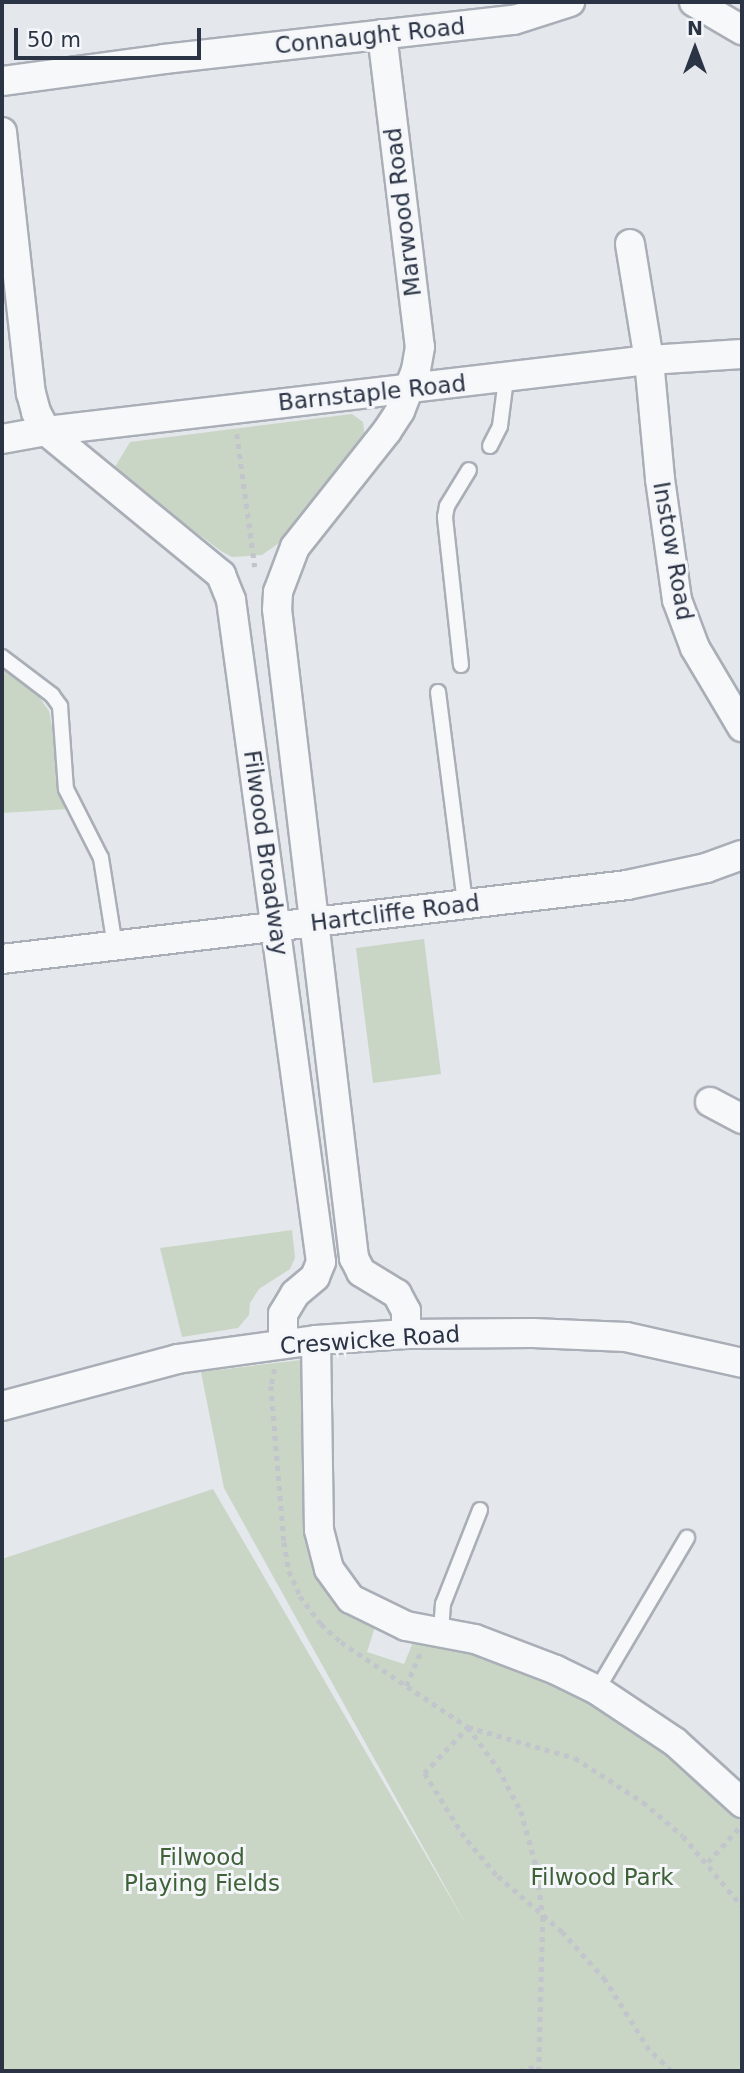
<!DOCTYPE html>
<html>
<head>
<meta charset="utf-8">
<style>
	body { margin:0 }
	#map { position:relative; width:744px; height:2073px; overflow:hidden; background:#e4e7ec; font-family:"DejaVu Sans",sans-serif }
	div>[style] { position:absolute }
	.green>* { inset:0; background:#c9d6c5 }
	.path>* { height:4.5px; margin-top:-2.25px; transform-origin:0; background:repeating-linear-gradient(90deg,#c2c5cb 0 5px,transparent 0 10px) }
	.roads { filter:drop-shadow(2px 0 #a9aeb7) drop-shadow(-2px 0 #a9aeb7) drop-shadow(0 2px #a9aeb7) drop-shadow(0 -2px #a9aeb7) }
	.service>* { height:14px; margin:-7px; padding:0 7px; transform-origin:7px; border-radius:7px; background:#f7f8fa }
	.minor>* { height:28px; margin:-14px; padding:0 14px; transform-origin:14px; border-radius:14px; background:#f7f8fa }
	span { translate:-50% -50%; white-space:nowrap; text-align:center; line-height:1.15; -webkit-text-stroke:6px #f4f6f9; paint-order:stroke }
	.street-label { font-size:23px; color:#2b3445 }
	.park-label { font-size:23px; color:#3f6138 }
	.frame { position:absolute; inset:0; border:4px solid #2b3445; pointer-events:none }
	.north { position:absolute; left:660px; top:14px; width:70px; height:70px; -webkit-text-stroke:5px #f4f6f9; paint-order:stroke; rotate:0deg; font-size:19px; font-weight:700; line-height:28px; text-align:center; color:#2b3445 }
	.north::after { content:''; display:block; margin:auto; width:24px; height:32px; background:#2b3445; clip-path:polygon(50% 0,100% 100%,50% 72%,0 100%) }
	.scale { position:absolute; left:14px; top:28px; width:187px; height:32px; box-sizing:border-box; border:4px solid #2b3445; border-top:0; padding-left:9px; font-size:21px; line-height:24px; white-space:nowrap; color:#2b3445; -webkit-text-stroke:5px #f4f6f9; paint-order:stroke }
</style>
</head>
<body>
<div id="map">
	<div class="green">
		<div style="clip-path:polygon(352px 414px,363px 422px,365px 438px,279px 543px,262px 555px,232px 557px,221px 551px,113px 470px,130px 442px)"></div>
		<div style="clip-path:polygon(2px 666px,35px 691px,49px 711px,68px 809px,2px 813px)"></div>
		<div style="clip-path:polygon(424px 939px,441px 1074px,373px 1083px,356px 948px)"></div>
		<div style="clip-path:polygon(292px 1230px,295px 1258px,290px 1269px,259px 1289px,250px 1303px,249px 1315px,238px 1328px,182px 1337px,160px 1248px)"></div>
		<div style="clip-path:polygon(309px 1359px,307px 1534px,345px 1608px,375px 1627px,367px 1652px,404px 1664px,414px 1640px,466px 1648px,595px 1701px,712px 1785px,742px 1817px,742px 2071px,2px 2071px,2px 1559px,213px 1489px,467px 1926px,224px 1488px,201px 1372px)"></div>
	</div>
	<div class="path">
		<div style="left:237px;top:434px;width:134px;rotate:82.3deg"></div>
		<div style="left:275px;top:1369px;width:17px;rotate:103deg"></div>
		<div style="left:271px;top:1386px;width:157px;rotate:85.2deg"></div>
		<div style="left:284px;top:1542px;width:29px;rotate:80deg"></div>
		<div style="left:289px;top:1571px;width:27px;rotate:66deg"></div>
		<div style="left:300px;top:1596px;width:35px;rotate:53deg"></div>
		<div style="left:321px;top:1624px;width:27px;rotate:42deg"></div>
		<div style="left:341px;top:1642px;width:153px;rotate:33.8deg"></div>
		<div style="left:468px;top:1727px;width:51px;rotate:53.8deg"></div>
		<div style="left:498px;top:1768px;width:49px;rotate:61.9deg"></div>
		<div style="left:521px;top:1811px;width:56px;rotate:74.5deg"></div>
		<div style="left:536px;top:1865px;width:52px;rotate:82.3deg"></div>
		<div style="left:543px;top:1917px;width:154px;rotate:91.5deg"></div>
		<div style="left:406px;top:1686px;width:36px;rotate:-67deg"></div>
		<div style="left:708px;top:1862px;width:45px;rotate:-47.7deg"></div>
		<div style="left:519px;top:2071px;width:20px;rotate:-15deg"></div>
		<div style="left:671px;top:2071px;width:30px;rotate:-136deg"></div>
		<div style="left:649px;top:2050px;width:83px;rotate:-122.2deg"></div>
		<div style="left:605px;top:1980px;width:64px;rotate:-131.9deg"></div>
		<div style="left:562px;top:1932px;width:87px;rotate:-139.2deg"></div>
		<div style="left:496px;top:1875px;width:50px;rotate:-130.1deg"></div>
		<div style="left:464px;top:1837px;width:75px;rotate:-122deg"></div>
		<div style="left:424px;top:1773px;width:64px;rotate:-46.3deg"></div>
		<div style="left:468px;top:1727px;width:111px;rotate:16.2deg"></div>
		<div style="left:575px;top:1758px;width:81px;rotate:32.9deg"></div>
		<div style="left:643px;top:1802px;width:52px;rotate:40.4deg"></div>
		<div style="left:683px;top:1836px;width:92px;rotate:49.9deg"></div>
	</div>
	<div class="roads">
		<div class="service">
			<div style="left:490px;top:446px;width:22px;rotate:-63deg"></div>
			<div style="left:500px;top:426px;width:47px;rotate:-82.7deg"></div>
			<div style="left:2px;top:657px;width:63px;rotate:37.2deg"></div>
			<div style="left:52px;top:695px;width:14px;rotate:54deg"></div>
			<div style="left:60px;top:706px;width:83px;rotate:85.9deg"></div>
			<div style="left:66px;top:789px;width:77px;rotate:63.1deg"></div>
			<div style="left:101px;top:858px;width:89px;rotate:81deg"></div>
			<div style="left:461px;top:665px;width:149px;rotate:-96.2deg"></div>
			<div style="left:445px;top:517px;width:11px;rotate:-80deg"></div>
			<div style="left:447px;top:506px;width:42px;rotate:-58.6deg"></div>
			<div style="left:438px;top:692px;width:214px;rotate:82.7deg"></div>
			<div style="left:441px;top:1632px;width:28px;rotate:-86deg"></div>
			<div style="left:443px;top:1604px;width:101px;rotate:-68.5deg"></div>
			<div style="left:597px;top:1690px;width:177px;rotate:-59.4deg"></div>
		</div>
		<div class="minor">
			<div style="left:694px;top:2px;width:56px;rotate:30.3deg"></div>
			<div style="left:382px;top:34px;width:315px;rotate:83.1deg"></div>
			<div style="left:420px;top:347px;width:23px;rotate:100deg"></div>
			<div style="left:416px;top:370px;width:44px;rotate:111.3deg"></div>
			<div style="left:400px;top:411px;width:24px;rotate:123deg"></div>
			<div style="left:387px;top:431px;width:148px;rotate:128.4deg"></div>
			<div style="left:295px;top:547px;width:48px;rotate:110.7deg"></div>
			<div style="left:278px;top:592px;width:17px;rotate:93deg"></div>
			<div style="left:277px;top:609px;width:654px;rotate:83.23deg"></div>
			<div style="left:354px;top:1258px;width:16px;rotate:63deg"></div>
			<div style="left:361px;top:1272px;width:42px;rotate:31.4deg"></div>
			<div style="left:397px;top:1294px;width:19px;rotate:62deg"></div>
			<div style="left:406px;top:1311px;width:23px;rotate:90deg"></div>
			<div style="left:2px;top:81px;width:163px;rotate:-7.7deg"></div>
			<div style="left:164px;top:59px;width:352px;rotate:-6.4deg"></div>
			<div style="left:514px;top:20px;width:59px;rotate:-17.8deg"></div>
			<div style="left:2px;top:132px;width:263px;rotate:83.7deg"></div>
			<div style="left:31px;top:393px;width:20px;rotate:75deg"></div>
			<div style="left:36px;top:412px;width:21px;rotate:62deg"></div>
			<div style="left:46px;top:431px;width:227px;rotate:39.4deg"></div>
			<div style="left:221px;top:575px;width:27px;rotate:68deg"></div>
			<div style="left:231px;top:600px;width:668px;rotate:82.26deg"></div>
			<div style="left:321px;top:1262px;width:16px;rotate:112deg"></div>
			<div style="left:315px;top:1277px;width:26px;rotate:140deg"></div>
			<div style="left:295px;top:1294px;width:23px;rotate:121deg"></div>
			<div style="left:283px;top:1314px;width:30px;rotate:90deg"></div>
			<div style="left:630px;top:244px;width:118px;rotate:80.7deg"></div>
			<div style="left:649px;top:360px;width:120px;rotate:84.7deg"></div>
			<div style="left:660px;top:479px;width:122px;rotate:82deg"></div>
			<div style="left:677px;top:600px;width:51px;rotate:69.4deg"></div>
			<div style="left:695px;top:648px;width:92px;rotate:59.3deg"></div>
			<div style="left:2px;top:439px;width:45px;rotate:-10.3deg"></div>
			<div style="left:46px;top:431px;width:367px;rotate:-6.7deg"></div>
			<div style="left:410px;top:388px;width:241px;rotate:-6.7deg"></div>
			<div style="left:649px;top:360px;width:93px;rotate:-3.7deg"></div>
			<div style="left:2px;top:959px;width:629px;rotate:-6.75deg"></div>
			<div style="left:627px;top:885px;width:81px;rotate:-12.1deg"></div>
			<div style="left:706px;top:868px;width:38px;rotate:-20deg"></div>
			<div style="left:710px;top:1102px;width:36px;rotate:28deg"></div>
			<div style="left:316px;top:1340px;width:190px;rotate:89.1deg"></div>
			<div style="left:319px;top:1530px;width:40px;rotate:75.6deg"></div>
			<div style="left:329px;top:1569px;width:37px;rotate:54deg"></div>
			<div style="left:351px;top:1599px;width:61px;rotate:26.1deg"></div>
			<div style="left:406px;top:1626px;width:70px;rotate:10.7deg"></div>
			<div style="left:475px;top:1639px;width:87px;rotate:20.9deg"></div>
			<div style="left:556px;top:1670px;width:46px;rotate:26deg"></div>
			<div style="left:597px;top:1690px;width:94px;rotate:33.7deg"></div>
			<div style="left:675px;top:1742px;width:91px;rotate:42.3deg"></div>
			<div style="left:2px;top:1406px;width:181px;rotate:-15deg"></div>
			<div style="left:177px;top:1359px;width:140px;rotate:-7.8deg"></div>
			<div style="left:316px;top:1340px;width:90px;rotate:-3.8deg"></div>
			<div style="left:406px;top:1334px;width:127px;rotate:-0.5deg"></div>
			<div style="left:533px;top:1333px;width:93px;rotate:2.5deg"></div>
			<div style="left:626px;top:1337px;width:119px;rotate:12.6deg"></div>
		</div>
	</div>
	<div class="street-label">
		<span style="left:370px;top:36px;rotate:-6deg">Connaught Road</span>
		<span style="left:403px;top:212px;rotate:-97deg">Marwood Road</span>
		<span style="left:372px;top:393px;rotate:-6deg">Barnstaple Road</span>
		<span style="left:673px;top:551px;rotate:80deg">Instow Road</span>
		<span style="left:266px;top:853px;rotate:82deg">Filwood Broadway</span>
		<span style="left:395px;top:913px;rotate:-7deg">Hartcliffe Road</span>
		<span style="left:370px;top:1340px;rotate:-4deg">Creswicke Road</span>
	</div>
	<div class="park-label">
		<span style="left:202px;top:1870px">Filwood<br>Playing Fields</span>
		<span style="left:602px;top:1877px">Filwood Park</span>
	</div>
	<div class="frame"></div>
	<div class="north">N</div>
	<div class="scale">50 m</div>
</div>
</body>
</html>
